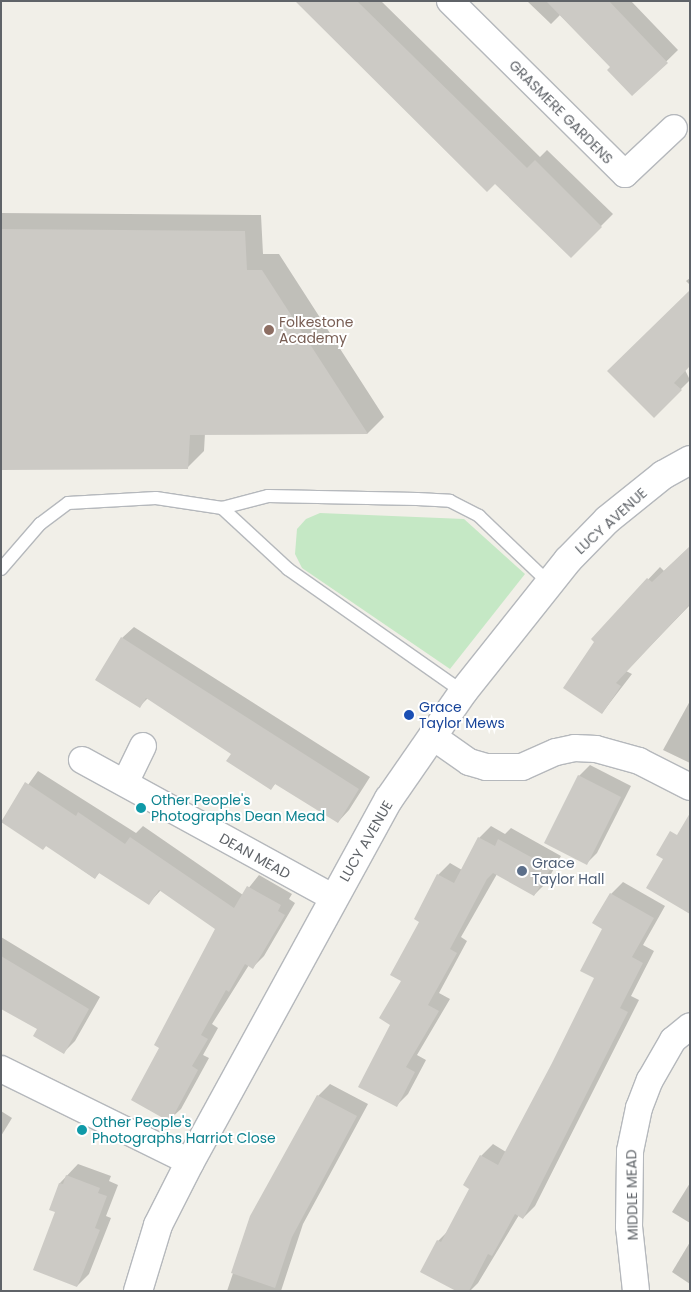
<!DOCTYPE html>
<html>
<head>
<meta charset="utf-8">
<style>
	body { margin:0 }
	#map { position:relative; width:691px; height:1292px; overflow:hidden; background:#f1efe8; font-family:Poppins,sans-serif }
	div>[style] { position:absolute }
	.green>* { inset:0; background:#c5e8c5 }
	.shadow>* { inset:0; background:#0003 }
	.building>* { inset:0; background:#cccac5 }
	.roads { filter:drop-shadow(1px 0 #b5b8bc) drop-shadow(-1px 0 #b5b8bc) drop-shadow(0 1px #b5b8bc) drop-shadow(0 -1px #b5b8bc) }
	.service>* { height:12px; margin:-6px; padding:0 6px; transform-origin:6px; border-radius:6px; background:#fff }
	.minor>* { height:26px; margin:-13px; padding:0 13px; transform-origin:13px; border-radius:13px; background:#fff }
	.tertiary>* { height:28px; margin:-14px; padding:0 14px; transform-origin:14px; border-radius:14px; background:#fff }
	.dots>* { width:14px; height:14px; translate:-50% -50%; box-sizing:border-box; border:2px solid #fff; border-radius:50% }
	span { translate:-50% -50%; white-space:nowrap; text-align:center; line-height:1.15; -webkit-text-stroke:4px #fff; paint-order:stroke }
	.street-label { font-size:14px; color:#5f6368 }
	.education-label { font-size:14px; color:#785e54 }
	.left { translate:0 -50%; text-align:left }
	.transit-label { font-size:14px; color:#164399 }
	.culture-label { font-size:14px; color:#0d838f }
	.service-label { font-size:14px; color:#4e5e75 }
	.frame { position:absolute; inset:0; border:2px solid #5f6368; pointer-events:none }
</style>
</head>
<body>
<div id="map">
	<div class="green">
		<div style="clip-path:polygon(320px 513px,464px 519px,525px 574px,450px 669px,302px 568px,295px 554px,297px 529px,306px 519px)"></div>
	</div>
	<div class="shadow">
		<div style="clip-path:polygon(297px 1px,381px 1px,540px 157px,547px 150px,613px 214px,571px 256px,495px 182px)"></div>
		<div style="clip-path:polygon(527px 1px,631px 1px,678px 50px,632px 95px,611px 67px,560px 15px,551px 24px)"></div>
		<div style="clip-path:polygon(1px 213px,261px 215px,263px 254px,279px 254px,384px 417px,368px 433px,205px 433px,204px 451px,187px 468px,1px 469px)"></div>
		<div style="clip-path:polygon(690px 278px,690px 285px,686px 281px)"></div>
		<div style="clip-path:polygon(685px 370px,690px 380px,654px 416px,609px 371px)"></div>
		<div style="clip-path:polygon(690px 547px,690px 605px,626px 671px,632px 674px,602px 713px,621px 608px,660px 567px,664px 571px)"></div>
		<div style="clip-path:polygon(134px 627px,370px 777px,349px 810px,338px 822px,276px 783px,270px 789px,233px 754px,148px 698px,140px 706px,122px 638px)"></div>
		<div style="clip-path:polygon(690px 701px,690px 763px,663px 750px)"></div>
		<div style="clip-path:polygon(590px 765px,631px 786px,597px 853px,586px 864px,579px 776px)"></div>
		<div style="clip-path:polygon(38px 771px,136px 833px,143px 826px,243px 895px,259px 875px,292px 894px,289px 899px,295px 903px,264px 956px,253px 967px,249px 965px,212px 1024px,218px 1028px,203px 1055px,209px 1058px,181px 1109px,169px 1120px,161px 1047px,216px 928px,161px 890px,149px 903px,100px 872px,94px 878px,47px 845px,43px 848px,2px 821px)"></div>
		<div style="clip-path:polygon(491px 826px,505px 834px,511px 828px,561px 856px,546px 883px,534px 895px,497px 874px,461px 937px,467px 941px,439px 993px,450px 999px,417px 1055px,426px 1060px,408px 1094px,396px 1106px,392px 1024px,421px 922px,438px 875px,450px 863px,462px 870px,479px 838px)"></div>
		<div style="clip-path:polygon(623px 882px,665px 906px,643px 945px,654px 951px,631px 996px,639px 1000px,535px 1206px,523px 1218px,519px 1215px,478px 1283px,470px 1291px,459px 1291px,438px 1241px,450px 1229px,471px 1188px,481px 1156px,493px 1144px,506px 1152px,553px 1064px,596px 978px,611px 894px)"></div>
		<div style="clip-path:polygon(1px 937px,100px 997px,75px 1041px,64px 1052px,39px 1029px,1px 1007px)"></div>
		<div style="clip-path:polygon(330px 1084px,368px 1104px,303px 1224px,281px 1291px,227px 1291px,252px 1217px,318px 1096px)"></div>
		<div style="clip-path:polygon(1px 1111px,12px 1118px,1px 1136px)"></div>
		<div style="clip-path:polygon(78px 1164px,111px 1176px,109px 1181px,118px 1185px,106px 1216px,111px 1218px,89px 1274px,77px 1286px,57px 1211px,51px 1209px,60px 1183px)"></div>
		<div style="clip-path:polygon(690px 1183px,690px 1223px,672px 1212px)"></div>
		<div style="clip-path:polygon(690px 1242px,690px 1284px,672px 1272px)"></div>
	</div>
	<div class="building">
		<div style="clip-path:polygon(295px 1px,357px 1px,527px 168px,535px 160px,602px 227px,571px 258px,495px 184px,487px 192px)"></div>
		<div style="clip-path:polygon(546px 1px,609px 1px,668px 63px,632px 96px,607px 70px,610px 67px)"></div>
		<div style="clip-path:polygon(1px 229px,245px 231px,247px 270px,262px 270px,368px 434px,190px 435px,188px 469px,1px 470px)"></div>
		<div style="clip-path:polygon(690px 290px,690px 366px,674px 383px,682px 390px,654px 418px,607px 371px)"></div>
		<div style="clip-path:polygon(690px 546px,690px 604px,616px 683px,621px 686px,602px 714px,563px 688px,594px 642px,591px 639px,647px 578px,652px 582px)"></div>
		<div style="clip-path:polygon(121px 637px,359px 789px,338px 823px,275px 784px,271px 790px,226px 761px,231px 754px,146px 698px,140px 708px,95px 680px)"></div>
		<div style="clip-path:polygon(578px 775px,621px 797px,587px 865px,544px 843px)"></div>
		<div style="clip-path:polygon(25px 782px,76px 816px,78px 812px,125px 844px,130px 837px,234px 908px,247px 886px,281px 905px,278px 911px,285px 915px,253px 969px,245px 964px,229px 992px,226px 990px,201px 1035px,208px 1039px,192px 1066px,198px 1070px,170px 1122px,131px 1100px,159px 1048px,154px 1045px,215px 929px,159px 890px,149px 905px,99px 873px,95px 879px,46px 846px,43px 850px,1px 822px)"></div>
		<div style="clip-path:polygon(690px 813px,690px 914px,646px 888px,663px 859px,656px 855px,670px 831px,677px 835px)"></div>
		<div style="clip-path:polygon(478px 837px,495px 846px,498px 839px,551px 868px,534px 896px,493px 873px,487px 879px,450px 949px,457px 953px,428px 1005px,439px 1011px,406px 1067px,415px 1072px,397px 1107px,358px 1087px,390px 1025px,379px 1018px,401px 981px,390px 975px,419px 922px,414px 919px,437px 874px,454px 883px)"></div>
		<div style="clip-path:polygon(610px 893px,654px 918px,632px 957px,643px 963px,620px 1008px,628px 1012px,523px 1219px,515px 1214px,492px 1256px,488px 1254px,469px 1291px,456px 1291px,420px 1272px,437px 1240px,441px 1242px,469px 1189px,463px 1185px,480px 1155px,498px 1165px,552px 1063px,594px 978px,580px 971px,602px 929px,592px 923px)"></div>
		<div style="clip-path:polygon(1px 956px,89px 1009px,64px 1054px,33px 1036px,37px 1029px,1px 1009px)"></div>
		<div style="clip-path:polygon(317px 1095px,357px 1116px,292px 1237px,275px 1288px,231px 1273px,250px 1216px)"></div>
		<div style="clip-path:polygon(66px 1175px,100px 1188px,98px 1193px,107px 1196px,95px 1228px,100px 1230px,77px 1287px,33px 1270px,55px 1212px,49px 1210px,59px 1183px,63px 1184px)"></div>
	</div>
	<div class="roads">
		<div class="service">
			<div style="left:222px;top:508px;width:90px;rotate:42.7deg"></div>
			<div style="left:288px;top:569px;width:214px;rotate:35.1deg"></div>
			<div style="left:1px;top:569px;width:60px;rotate:-49.1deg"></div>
			<div style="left:40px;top:524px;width:35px;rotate:-37deg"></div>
			<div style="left:68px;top:503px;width:88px;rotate:-3.3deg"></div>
			<div style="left:156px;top:498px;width:67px;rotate:8.6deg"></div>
			<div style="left:222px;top:508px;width:48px;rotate:-14.6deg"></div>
			<div style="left:268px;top:496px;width:149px;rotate:1.2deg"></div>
			<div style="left:417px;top:499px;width:33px;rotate:3deg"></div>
			<div style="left:450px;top:501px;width:33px;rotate:27deg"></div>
			<div style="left:479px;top:516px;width:95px;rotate:43.7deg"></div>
		</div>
		<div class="minor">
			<div style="left:450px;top:1px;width:246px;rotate:44.7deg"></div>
			<div style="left:625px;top:174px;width:67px;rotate:-43.2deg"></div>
			<div style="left:432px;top:736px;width:45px;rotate:35.1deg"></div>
			<div style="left:469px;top:762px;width:18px;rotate:16deg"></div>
			<div style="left:486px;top:767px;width:36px"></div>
			<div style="left:522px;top:767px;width:37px;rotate:-24deg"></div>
			<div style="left:556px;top:752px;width:19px;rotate:-12deg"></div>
			<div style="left:575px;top:748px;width:21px;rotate:3deg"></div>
			<div style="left:596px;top:749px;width:45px;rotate:15.6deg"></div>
			<div style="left:639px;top:761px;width:57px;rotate:27deg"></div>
			<div style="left:82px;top:760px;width:287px;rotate:28.7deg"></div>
			<div style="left:125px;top:783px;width:41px;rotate:-64.1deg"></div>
			<div style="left:1px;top:1069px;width:211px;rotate:26.2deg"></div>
			<div style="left:636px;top:1291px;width:64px;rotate:-96.2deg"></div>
			<div style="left:629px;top:1227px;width:76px;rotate:-89.2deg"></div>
			<div style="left:630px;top:1151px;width:44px;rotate:-78.2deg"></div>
			<div style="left:639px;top:1108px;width:30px;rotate:-69deg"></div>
			<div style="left:650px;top:1080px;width:46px;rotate:-60.1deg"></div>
			<div style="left:673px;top:1040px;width:22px;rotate:-39deg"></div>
		</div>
		<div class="tertiary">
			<div style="left:138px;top:1291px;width:69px;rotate:-73.1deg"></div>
			<div style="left:158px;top:1225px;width:71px;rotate:-63.1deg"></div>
			<div style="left:190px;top:1162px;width:414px;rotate:-61.3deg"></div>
			<div style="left:389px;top:799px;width:130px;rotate:-55.3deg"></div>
			<div style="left:463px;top:692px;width:169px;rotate:-51.5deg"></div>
			<div style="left:568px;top:560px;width:56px;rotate:-45.7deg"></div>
			<div style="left:607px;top:520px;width:72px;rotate:-38.8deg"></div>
			<div style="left:663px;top:475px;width:31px;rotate:-29deg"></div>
		</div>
	</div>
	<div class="dots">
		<div style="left:269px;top:330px;background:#8d6e63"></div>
		<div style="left:409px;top:715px;background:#1a4fb4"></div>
		<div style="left:141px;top:808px;background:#0f9aa8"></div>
		<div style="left:522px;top:871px;background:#5c6f8a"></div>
		<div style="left:82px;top:1130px;background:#0f9aa8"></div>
	</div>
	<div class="street-label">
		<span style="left:561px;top:112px;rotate:45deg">GRASMERE GARDENS</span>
		<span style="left:611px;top:521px;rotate:-42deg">LUCY AVENUE</span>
		<span style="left:366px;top:841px;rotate:-60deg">LUCY AVENUE</span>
		<span style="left:255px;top:856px;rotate:29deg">DEAN MEAD</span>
		<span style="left:632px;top:1195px;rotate:-91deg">MIDDLE MEAD</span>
	</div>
	<div class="education-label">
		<span class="left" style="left:279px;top:330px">Folkestone<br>Academy</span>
	</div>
	<div class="transit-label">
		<span class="left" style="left:419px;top:715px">Grace<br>Taylor Mews</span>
	</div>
	<div class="culture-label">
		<span class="left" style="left:151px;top:808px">Other People's<br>Photographs Dean Mead</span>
		<span class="left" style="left:92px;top:1130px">Other People's<br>Photographs Harriot Close</span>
	</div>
	<div class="service-label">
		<span class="left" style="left:532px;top:871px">Grace<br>Taylor Hall</span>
	</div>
	<div class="frame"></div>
</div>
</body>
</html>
